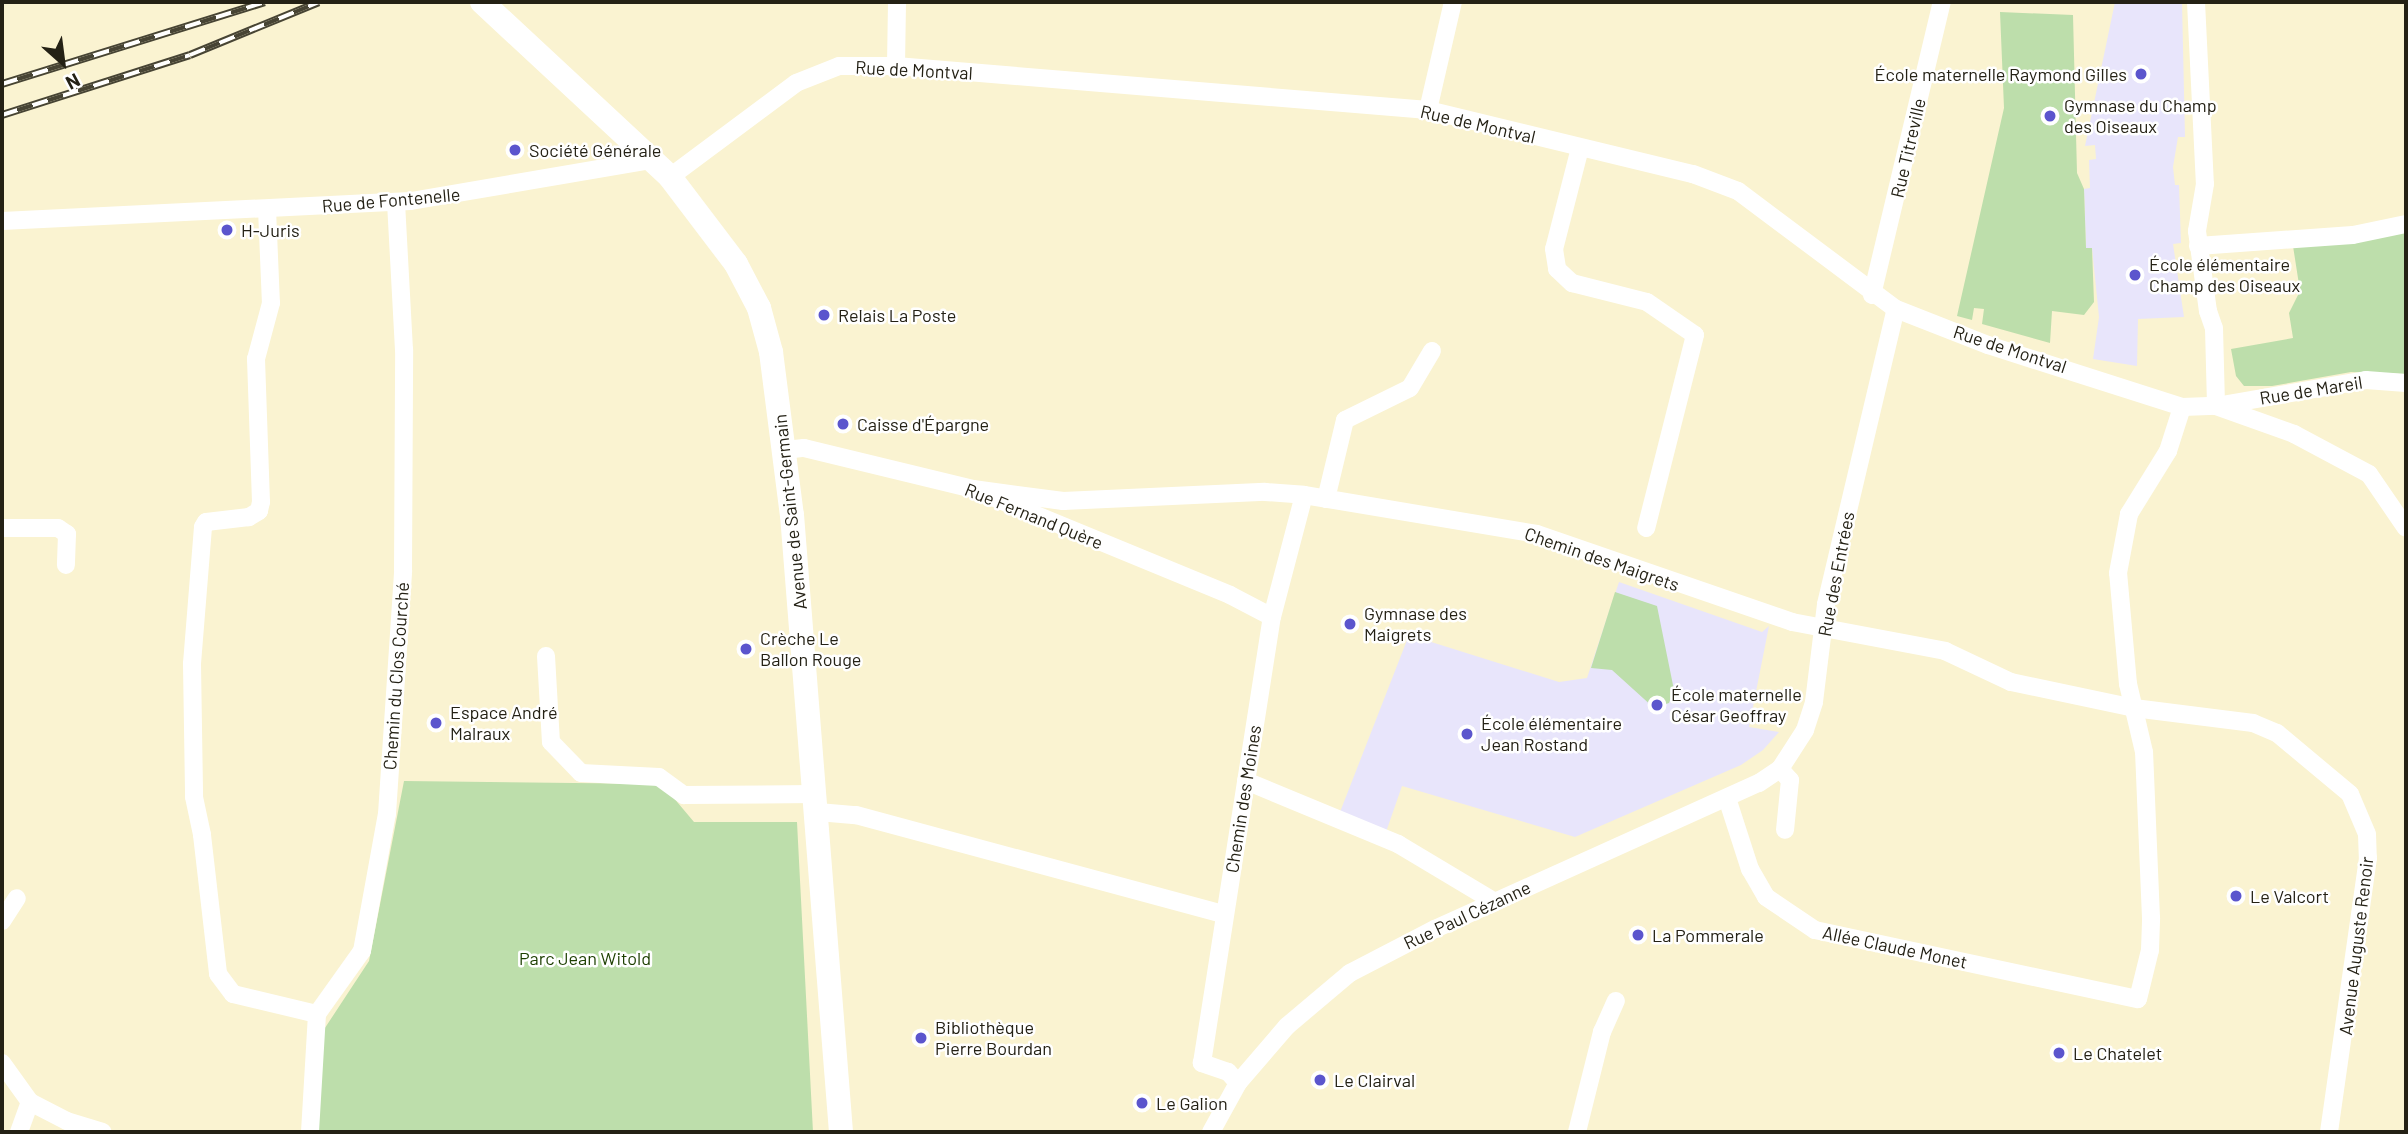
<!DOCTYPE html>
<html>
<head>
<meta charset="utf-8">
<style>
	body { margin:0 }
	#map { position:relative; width:2408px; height:1134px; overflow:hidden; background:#faf3d1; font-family:Barlow,sans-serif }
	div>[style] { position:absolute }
	.education>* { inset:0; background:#e8e5fb }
	.green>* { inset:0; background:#bddeab }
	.minor>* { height:18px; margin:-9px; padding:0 9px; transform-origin:9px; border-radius:9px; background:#fff }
	.secondary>* { height:24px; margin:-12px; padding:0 12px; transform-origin:12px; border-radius:12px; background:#fff }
	.rail>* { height:8px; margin-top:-4px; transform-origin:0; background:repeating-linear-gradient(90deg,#fff 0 16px,#474434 0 32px); box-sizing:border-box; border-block:2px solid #474434 }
	.dots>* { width:19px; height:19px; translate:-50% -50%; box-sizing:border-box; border:4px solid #fff; border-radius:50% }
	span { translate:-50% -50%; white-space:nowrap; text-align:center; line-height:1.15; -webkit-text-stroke:5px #fff; paint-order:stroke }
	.street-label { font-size:18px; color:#242115 }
	.poi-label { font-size:18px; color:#242115 }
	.right { translate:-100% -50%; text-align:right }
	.left { translate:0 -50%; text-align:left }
	.park-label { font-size:18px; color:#1d3f00 }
	.frame { position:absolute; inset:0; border:4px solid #242115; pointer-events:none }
	.north { position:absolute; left:28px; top:28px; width:70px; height:70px; -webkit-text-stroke:5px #fff; paint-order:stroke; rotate:152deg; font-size:19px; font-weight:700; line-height:28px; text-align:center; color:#242115 }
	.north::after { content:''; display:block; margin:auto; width:24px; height:32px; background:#242115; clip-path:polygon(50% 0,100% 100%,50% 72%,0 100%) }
</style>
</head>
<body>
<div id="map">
	<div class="education">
		<div style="clip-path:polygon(2115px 2px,2182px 2px,2185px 137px,2178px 137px,2173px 167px,2175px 185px,2179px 185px,2181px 243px,2173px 244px,2184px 317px,2138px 319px,2137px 366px,2093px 359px,2099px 317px,2092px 248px,2086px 248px,2084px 189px,2090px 188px,2089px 160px,2096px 159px,2095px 145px,2085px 146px)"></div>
		<div style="clip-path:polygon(1619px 582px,1762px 632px,1769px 626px,1749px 727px,1779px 732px,1763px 750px,1741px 765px,1575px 837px,1402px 786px,1386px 832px,1340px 812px,1409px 635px,1559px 682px,1587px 678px)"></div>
	</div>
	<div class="green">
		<div style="clip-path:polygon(2000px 12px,2073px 15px,2077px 173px,2084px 189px,2086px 248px,2092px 248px,2094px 302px,2084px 315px,2052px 311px,2050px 343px,1982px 324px,1984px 309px,1974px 308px,1972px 320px,1957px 316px,2004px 108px)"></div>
		<div style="clip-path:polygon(2406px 229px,2406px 374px,2351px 372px,2272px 386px,2244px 386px,2236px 376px,2231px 349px,2293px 338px,2289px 313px,2300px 291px,2293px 246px)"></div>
		<div style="clip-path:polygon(1615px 592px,1657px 606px,1674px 690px,1669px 703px,1654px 708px,1612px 670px,1591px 668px)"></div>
		<div style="clip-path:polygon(404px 781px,662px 784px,694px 822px,797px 822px,813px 1132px,317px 1132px,319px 1037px,369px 961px)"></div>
	</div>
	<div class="minor">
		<div style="left:2196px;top:2px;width:182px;rotate:87.2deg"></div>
		<div style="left:2205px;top:184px;width:48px;rotate:99.7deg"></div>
		<div style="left:2197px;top:231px;width:81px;rotate:82.2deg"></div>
		<div style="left:2208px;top:311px;width:18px;rotate:71deg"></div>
		<div style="left:2214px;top:328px;width:78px;rotate:88.5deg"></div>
		<div style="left:896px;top:66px;width:64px;rotate:-89.1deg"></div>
		<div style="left:1428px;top:110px;width:111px;rotate:-77deg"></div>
		<div style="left:1580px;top:148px;width:104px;rotate:104.4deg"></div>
		<div style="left:1554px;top:249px;width:20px;rotate:81deg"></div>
		<div style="left:1557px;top:269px;width:21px;rotate:43deg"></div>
		<div style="left:1572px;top:283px;width:77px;rotate:14.2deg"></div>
		<div style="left:1647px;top:302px;width:58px;rotate:34.5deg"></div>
		<div style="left:1695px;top:335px;width:199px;rotate:104.2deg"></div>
		<div style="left:670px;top:177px;width:157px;rotate:-36.7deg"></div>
		<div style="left:796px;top:83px;width:46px;rotate:-21.6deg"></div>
		<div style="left:839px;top:66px;width:57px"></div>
		<div style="left:896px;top:66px;width:534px;rotate:4.73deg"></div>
		<div style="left:1428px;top:110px;width:273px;rotate:13.6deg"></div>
		<div style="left:1693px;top:174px;width:48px;rotate:20.7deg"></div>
		<div style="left:1738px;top:191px;width:197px;rotate:36.8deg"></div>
		<div style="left:1896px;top:309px;width:99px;rotate:21.4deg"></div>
		<div style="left:1988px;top:345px;width:204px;rotate:17.7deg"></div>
		<div style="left:2182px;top:407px;width:34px;rotate:-2deg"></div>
		<div style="left:2216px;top:406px;width:152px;rotate:-9.8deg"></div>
		<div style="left:2366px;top:380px;width:40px;rotate:4.3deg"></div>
		<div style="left:267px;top:209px;width:94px;rotate:87.6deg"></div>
		<div style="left:271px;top:303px;width:58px;rotate:105deg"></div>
		<div style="left:256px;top:359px;width:143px;rotate:88deg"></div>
		<div style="left:261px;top:502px;width:9px;rotate:103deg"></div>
		<div style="left:259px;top:511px;width:12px;rotate:149deg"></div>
		<div style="left:249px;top:517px;width:43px;rotate:173.4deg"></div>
		<div style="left:206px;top:522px;width:6px;rotate:121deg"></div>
		<div style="left:203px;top:527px;width:137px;rotate:94.6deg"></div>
		<div style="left:192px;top:664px;width:133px;rotate:89.1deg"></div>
		<div style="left:194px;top:797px;width:39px;rotate:78deg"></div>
		<div style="left:202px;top:835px;width:140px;rotate:83.4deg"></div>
		<div style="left:218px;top:974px;width:25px;rotate:53deg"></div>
		<div style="left:233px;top:994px;width:86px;rotate:13.4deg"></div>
		<div style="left:2px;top:221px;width:409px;rotate:-2.8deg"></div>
		<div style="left:411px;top:201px;width:244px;rotate:-9.7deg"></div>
		<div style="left:2198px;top:246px;width:155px;rotate:-4.1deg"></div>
		<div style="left:2353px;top:235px;width:54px;rotate:-11.7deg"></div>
		<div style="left:1872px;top:295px;width:301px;rotate:-76.6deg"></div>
		<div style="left:2216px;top:406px;width:83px;rotate:19.7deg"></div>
		<div style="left:2294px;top:434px;width:85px;rotate:28.1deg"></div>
		<div style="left:2369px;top:474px;width:65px;rotate:55.6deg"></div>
		<div style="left:784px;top:450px;width:20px;rotate:-6deg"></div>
		<div style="left:804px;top:448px;width:174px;rotate:13.6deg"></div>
		<div style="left:973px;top:489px;width:278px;rotate:22.4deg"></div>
		<div style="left:1230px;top:595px;width:47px;rotate:27.6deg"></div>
		<div style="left:973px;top:489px;width:91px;rotate:7.6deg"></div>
		<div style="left:1063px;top:501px;width:202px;rotate:-2.6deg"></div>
		<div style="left:1265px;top:492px;width:39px;rotate:4deg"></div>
		<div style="left:1304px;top:495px;width:236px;rotate:9.5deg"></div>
		<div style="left:1537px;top:534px;width:270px;rotate:19deg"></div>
		<div style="left:1792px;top:622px;width:156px;rotate:10.7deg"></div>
		<div style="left:1945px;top:651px;width:73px;rotate:25.2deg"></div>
		<div style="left:2011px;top:682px;width:126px;rotate:11.9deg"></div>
		<div style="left:2134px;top:708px;width:120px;rotate:7.2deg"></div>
		<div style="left:2253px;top:723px;width:26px;rotate:23deg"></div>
		<div style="left:2277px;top:733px;width:95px;rotate:39.9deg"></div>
		<div style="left:2350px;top:794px;width:43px;rotate:67deg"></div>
		<div style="left:2367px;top:834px;width:24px;rotate:88deg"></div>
		<div style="left:2368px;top:858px;width:277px;rotate:98.1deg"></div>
		<div style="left:1326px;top:499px;width:81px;rotate:-76.5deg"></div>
		<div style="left:1345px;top:420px;width:72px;rotate:-26.2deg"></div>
		<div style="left:1410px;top:388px;width:43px;rotate:-59.3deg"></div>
		<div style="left:2px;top:528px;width:56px"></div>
		<div style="left:58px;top:528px;width:11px;rotate:34deg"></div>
		<div style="left:67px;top:534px;width:31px;rotate:92deg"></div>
		<div style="left:546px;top:656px;width:86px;rotate:86.7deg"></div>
		<div style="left:551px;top:742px;width:43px;rotate:45.9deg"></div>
		<div style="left:581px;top:773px;width:78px;rotate:2.9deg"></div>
		<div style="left:659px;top:777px;width:31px;rotate:36deg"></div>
		<div style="left:684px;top:795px;width:132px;rotate:-0.4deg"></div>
		<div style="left:1780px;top:769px;width:15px;rotate:48deg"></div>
		<div style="left:1790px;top:780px;width:50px;rotate:95.7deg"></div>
		<div style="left:1246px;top:781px;width:165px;rotate:22.5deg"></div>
		<div style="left:1398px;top:844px;width:113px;rotate:30.9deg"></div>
		<div style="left:1727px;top:798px;width:75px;rotate:72.1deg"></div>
		<div style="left:1750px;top:869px;width:32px;rotate:60deg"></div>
		<div style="left:1766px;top:897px;width:59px;rotate:34deg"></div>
		<div style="left:1815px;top:930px;width:330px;rotate:12.1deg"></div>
		<div style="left:2138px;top:999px;width:50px;rotate:-76.2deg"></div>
		<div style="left:2150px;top:950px;width:32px;rotate:-88deg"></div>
		<div style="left:2151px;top:918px;width:166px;rotate:-92.4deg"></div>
		<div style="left:2144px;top:752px;width:70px;rotate:-103.2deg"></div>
		<div style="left:2128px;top:684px;width:111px;rotate:-95.1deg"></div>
		<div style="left:2118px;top:573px;width:60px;rotate:-79.4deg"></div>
		<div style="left:2129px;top:514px;width:74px;rotate:-58.2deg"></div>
		<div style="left:2168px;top:451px;width:46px;rotate:-72.3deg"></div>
		<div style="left:818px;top:812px;width:38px;rotate:5deg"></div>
		<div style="left:856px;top:815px;width:381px;rotate:15.1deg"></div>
		<div style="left:2px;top:921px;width:27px;rotate:-57deg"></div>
		<div style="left:2px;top:1063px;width:48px;rotate:54.3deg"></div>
		<div style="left:30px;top:1102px;width:42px;rotate:27.2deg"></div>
		<div style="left:67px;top:1121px;width:37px;rotate:17deg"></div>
		<div style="left:1238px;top:1083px;width:15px;rotate:-132deg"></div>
		<div style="left:1228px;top:1072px;width:28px;rotate:-161deg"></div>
		<div style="left:1202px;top:1063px;width:451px;rotate:-81.1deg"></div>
		<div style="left:1272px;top:617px;width:126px;rotate:-75.3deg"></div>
		<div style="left:19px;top:1132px;width:32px;rotate:-70deg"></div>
		<div style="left:310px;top:1132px;width:118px;rotate:-86.6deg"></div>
		<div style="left:317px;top:1014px;width:77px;rotate:-54.5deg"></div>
		<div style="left:362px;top:951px;width:139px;rotate:-79.7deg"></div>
		<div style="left:387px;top:814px;width:244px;rotate:-86.2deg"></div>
		<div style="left:403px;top:571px;width:221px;rotate:-89.7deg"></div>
		<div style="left:404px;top:350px;width:147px;rotate:-93.1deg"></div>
		<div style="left:1211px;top:1132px;width:56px;rotate:-61.1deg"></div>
		<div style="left:1238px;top:1083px;width:75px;rotate:-49.3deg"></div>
		<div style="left:1287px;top:1026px;width:82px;rotate:-40.1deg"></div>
		<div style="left:1350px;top:973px;width:96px;rotate:-27.4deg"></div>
		<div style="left:1435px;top:929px;width:355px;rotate:-24.3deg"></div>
		<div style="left:1759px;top:783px;width:25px;rotate:-34deg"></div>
		<div style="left:1780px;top:769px;width:46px;rotate:-57.3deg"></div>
		<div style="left:1805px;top:730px;width:29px;rotate:-72deg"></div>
		<div style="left:1814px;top:702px;width:99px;rotate:-83deg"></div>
		<div style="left:1826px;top:604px;width:303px;rotate:-76.7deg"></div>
		<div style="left:1577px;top:1132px;width:103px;rotate:-76deg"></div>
		<div style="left:1602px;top:1032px;width:34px;rotate:-66deg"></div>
	</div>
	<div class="secondary">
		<div style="left:482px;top:2px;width:257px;rotate:42.9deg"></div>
		<div style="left:670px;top:177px;width:109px;rotate:52.8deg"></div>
		<div style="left:736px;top:264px;width:50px;rotate:62.4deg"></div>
		<div style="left:759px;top:308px;width:46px;rotate:74.7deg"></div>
		<div style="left:771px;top:352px;width:164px;rotate:82.7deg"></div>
		<div style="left:792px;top:515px;width:619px;rotate:85.46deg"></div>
	</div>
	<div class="rail">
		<div style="left:2px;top:84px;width:275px;rotate:-17.3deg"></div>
		<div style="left:2px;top:115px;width:197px;rotate:-17.7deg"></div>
		<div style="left:190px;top:55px;width:139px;rotate:-22.3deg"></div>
	</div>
	<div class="dots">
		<div style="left:2141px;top:74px;background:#5b55cd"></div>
		<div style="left:2050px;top:116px;background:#5b55cd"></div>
		<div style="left:515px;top:150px;background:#5b55cd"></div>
		<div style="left:227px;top:230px;background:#5b55cd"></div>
		<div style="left:2135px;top:275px;background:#5b55cd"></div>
		<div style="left:824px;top:315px;background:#5b55cd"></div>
		<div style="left:843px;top:424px;background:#5b55cd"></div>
		<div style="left:1350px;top:624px;background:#5b55cd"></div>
		<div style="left:746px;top:649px;background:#5b55cd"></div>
		<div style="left:1657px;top:705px;background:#5b55cd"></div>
		<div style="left:436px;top:723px;background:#5b55cd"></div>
		<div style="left:1467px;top:734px;background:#5b55cd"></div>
		<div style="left:2236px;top:896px;background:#5b55cd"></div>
		<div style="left:1638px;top:935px;background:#5b55cd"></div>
		<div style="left:921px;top:1038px;background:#5b55cd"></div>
		<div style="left:2059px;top:1053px;background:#5b55cd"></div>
		<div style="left:1320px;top:1080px;background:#5b55cd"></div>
		<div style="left:1142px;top:1103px;background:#5b55cd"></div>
	</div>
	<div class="street-label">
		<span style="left:914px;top:70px;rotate:3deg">Rue de Montval</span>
		<span style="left:1478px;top:124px;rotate:13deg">Rue de Montval</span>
		<span style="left:1908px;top:148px;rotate:-77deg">Rue Titreville</span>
		<span style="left:391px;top:200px;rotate:-5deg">Rue de Fontenelle</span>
		<span style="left:2010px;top:349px;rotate:18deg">Rue de Montval</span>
		<span style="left:2311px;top:390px;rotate:-9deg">Rue de Mareil</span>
		<span style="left:790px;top:512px;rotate:-96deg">Avenue de Saint-Germain</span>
		<span style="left:1034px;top:516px;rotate:22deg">Rue Fernand Quère</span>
		<span style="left:1602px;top:559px;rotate:19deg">Chemin des Maigrets</span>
		<span style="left:1836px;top:574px;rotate:-79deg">Rue des Entrées</span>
		<span style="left:396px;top:676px;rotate:-86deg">Chemin du Clos Courché</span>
		<span style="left:1243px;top:799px;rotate:-81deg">Chemin des Moines</span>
		<span style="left:1467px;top:915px;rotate:-25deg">Rue Paul Cézanne</span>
		<span style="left:2356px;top:946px;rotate:-83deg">Avenue Auguste Renoir</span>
		<span style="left:1895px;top:947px;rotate:12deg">Allée Claude Monet</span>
	</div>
	<div class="poi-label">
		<span class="right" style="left:2127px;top:74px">École maternelle Raymond Gilles</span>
		<span class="left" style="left:2064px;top:116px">Gymnase du Champ<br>des Oiseaux</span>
		<span class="left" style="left:529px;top:150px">Société Générale</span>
		<span class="left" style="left:241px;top:230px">H-Juris</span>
		<span class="left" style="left:2149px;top:275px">École élémentaire<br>Champ des Oiseaux</span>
		<span class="left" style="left:838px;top:315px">Relais La Poste</span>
		<span class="left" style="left:857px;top:424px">Caisse d'Épargne</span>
		<span class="left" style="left:1364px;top:624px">Gymnase des<br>Maigrets</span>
		<span class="left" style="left:760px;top:649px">Crèche Le<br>Ballon Rouge</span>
		<span class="left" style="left:1671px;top:705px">École maternelle<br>César Geoffray</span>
		<span class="left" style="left:450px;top:723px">Espace André<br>Malraux</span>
		<span class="left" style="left:1481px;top:734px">École élémentaire<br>Jean Rostand</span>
		<span class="left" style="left:2250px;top:896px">Le Valcort</span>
		<span class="left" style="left:1652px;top:935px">La Pommerale</span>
		<span class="left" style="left:935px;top:1038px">Bibliothèque<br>Pierre Bourdan</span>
		<span class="left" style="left:2073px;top:1053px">Le Chatelet</span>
		<span class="left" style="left:1334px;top:1080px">Le Clairval</span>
		<span class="left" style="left:1156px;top:1103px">Le Galion</span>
	</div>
	<div class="park-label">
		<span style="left:585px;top:958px">Parc Jean Witold</span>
	</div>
	<div class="frame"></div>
	<div class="north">N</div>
</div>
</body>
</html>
